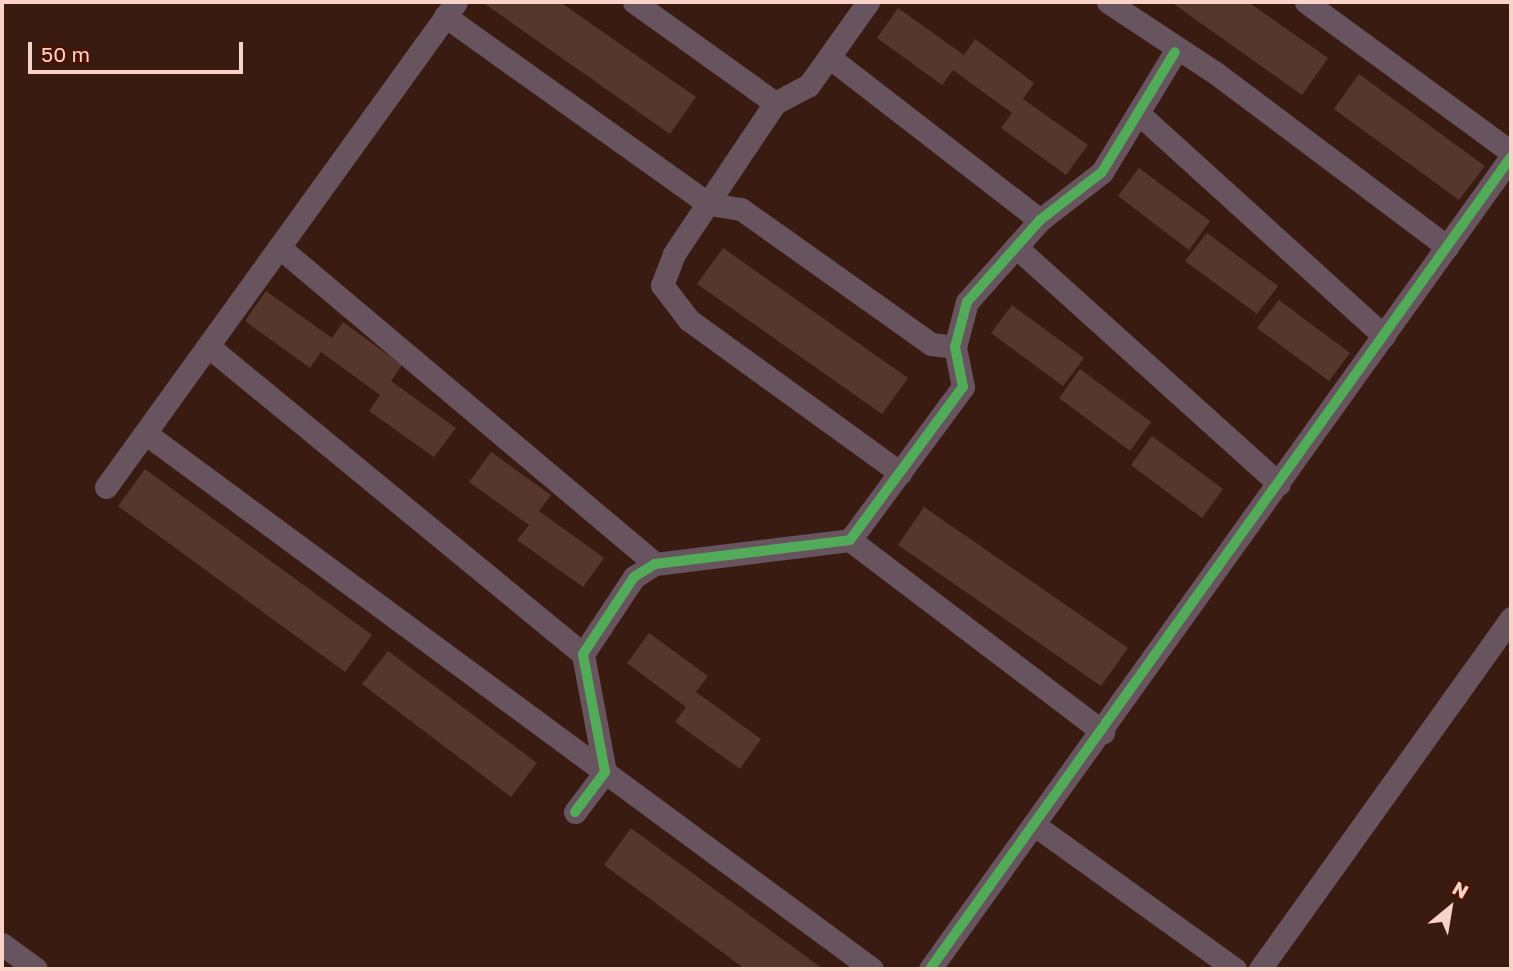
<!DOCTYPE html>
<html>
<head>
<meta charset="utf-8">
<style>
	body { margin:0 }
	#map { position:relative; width:1513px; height:971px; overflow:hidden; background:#3a1b12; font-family:"Golos Text",sans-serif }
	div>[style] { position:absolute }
	.building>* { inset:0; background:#56372d }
	.minor>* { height:23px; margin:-11.5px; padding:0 11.5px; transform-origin:11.5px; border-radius:11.5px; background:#67545e }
	.cycleway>* { height:10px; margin:-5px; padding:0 5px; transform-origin:5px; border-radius:5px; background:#51ab58 }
	span { translate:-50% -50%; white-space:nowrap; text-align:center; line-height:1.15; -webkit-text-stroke:6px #4b1101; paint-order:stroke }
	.frame { position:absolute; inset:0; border:4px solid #f9d3c8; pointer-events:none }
	.north { position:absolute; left:1415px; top:873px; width:70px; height:70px; -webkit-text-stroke:5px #4b1101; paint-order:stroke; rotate:30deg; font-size:19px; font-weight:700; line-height:28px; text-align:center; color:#f9d3c8 }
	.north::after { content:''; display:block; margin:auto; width:24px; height:32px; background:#f9d3c8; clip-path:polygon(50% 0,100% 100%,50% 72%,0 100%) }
	.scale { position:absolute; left:28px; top:42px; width:215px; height:32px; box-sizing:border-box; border:4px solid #f9d3c8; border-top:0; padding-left:9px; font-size:21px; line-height:24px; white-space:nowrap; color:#f9d3c8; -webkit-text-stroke:5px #4b1101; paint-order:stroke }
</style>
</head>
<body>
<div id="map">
	<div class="building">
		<div style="clip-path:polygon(560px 2px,696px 97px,670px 134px,485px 4px)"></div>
		<div style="clip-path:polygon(1171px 2px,1248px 2px,1328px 58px,1302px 95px)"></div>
		<div style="clip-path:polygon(898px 8px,964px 55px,975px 39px,1034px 83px,1023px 99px,1088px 145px,1066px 175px,1001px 128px,1012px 113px,953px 70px,942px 85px,877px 38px)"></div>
		<div style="clip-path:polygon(1359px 74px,1485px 166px,1459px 200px,1334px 109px)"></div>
		<div style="clip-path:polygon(1139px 168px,1210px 221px,1189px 250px,1118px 196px)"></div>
		<div style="clip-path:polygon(1207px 233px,1278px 286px,1257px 314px,1185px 261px)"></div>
		<div style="clip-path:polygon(723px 248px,908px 378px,882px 414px,697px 284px)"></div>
		<div style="clip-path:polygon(266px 291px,332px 338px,343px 322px,402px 365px,391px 381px,456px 428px,434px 457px,369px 411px,380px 395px,321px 352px,310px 368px,245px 321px)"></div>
		<div style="clip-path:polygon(1279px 300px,1350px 353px,1329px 381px,1257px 328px)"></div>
		<div style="clip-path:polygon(1012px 305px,1084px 358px,1063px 386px,991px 333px)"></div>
		<div style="clip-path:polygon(1080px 369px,1151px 422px,1130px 451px,1059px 398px)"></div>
		<div style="clip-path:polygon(1152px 436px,1223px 489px,1202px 518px,1131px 465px)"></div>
		<div style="clip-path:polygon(491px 452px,551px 495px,539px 511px,604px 558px,583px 587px,517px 540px,529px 525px,469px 482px)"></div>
		<div style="clip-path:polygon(145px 469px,372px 635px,345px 672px,118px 506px)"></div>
		<div style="clip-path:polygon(924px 507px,1128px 648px,1101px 686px,898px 545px)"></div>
		<div style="clip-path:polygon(649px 633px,708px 676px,696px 692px,761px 739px,740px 769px,675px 722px,686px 707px,627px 663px)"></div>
		<div style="clip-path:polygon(388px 651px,537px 763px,511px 797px,362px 684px)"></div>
		<div style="clip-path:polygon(631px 828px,823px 969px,745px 969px,604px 865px)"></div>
	</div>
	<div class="minor">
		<div style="left:634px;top:2px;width:173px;rotate:35.6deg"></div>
		<div style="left:868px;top:2px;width:102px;rotate:125.4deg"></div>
		<div style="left:809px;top:85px;width:38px;rotate:152deg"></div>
		<div style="left:775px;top:103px;width:182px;rotate:123.8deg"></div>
		<div style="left:674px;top:254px;width:33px;rotate:111deg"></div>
		<div style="left:662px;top:285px;width:44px;rotate:52.4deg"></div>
		<div style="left:689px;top:320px;width:261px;rotate:35.9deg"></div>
		<div style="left:1108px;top:2px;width:131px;rotate:33.4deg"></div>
		<div style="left:1217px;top:74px;width:288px;rotate:36.9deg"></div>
		<div style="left:1306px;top:2px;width:254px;rotate:36.2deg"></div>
		<div style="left:445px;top:16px;width:324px;rotate:35.5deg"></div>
		<div style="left:709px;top:204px;width:32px;rotate:9deg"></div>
		<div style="left:741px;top:209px;width:233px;rotate:35.4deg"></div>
		<div style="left:931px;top:344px;width:24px;rotate:7deg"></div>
		<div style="left:829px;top:57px;width:267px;rotate:37.7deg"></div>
		<div style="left:1138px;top:113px;width:332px;rotate:42.2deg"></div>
		<div style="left:279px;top:247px;width:492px;rotate:40.1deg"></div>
		<div style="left:1016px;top:247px;width:354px;rotate:42deg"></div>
		<div style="left:208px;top:346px;width:485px;rotate:39.4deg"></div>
		<div style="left:145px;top:433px;width:903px;rotate:36.4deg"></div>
		<div style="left:106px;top:487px;width:598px;rotate:-54.18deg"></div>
		<div style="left:850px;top:540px;width:318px;rotate:37.2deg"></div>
		<div style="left:575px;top:812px;width:50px;rotate:-53.1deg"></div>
		<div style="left:605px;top:772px;width:120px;rotate:-100.6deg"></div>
		<div style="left:583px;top:654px;width:92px;rotate:-56.5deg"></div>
		<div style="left:634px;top:577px;width:25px;rotate:-32deg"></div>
		<div style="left:655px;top:564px;width:196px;rotate:-7deg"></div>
		<div style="left:850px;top:540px;width:190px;rotate:-53.6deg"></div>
		<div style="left:963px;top:387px;width:41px;rotate:-101.3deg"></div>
		<div style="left:955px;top:347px;width:47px;rotate:-75.1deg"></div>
		<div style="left:967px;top:302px;width:110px;rotate:-48.3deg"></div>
		<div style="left:1040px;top:220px;width:78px;rotate:-37.7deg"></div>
		<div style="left:1102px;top:172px;width:140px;rotate:-58.7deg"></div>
		<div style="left:1036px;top:826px;width:245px;rotate:35.7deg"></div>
		<div style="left:2px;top:944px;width:42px;rotate:36.3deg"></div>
		<div style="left:930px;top:969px;width:998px;rotate:-54.42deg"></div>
		<div style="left:1260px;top:969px;width:432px;rotate:-54.4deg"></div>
	</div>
	<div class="cycleway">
		<div style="left:575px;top:812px;width:50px;rotate:-53.1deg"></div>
		<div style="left:605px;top:772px;width:120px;rotate:-100.6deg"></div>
		<div style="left:583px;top:654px;width:92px;rotate:-56.5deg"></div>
		<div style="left:634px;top:577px;width:25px;rotate:-32deg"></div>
		<div style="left:655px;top:564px;width:196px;rotate:-7deg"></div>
		<div style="left:850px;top:540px;width:190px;rotate:-53.6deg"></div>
		<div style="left:963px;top:387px;width:41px;rotate:-101.3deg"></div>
		<div style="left:955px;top:347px;width:47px;rotate:-75.1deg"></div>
		<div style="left:967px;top:302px;width:110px;rotate:-48.3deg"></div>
		<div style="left:1040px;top:220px;width:78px;rotate:-37.7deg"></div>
		<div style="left:1102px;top:172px;width:140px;rotate:-58.7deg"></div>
		<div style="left:930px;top:969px;width:998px;rotate:-54.42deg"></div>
	</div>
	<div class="frame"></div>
	<div class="north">N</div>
	<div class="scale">50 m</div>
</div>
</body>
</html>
